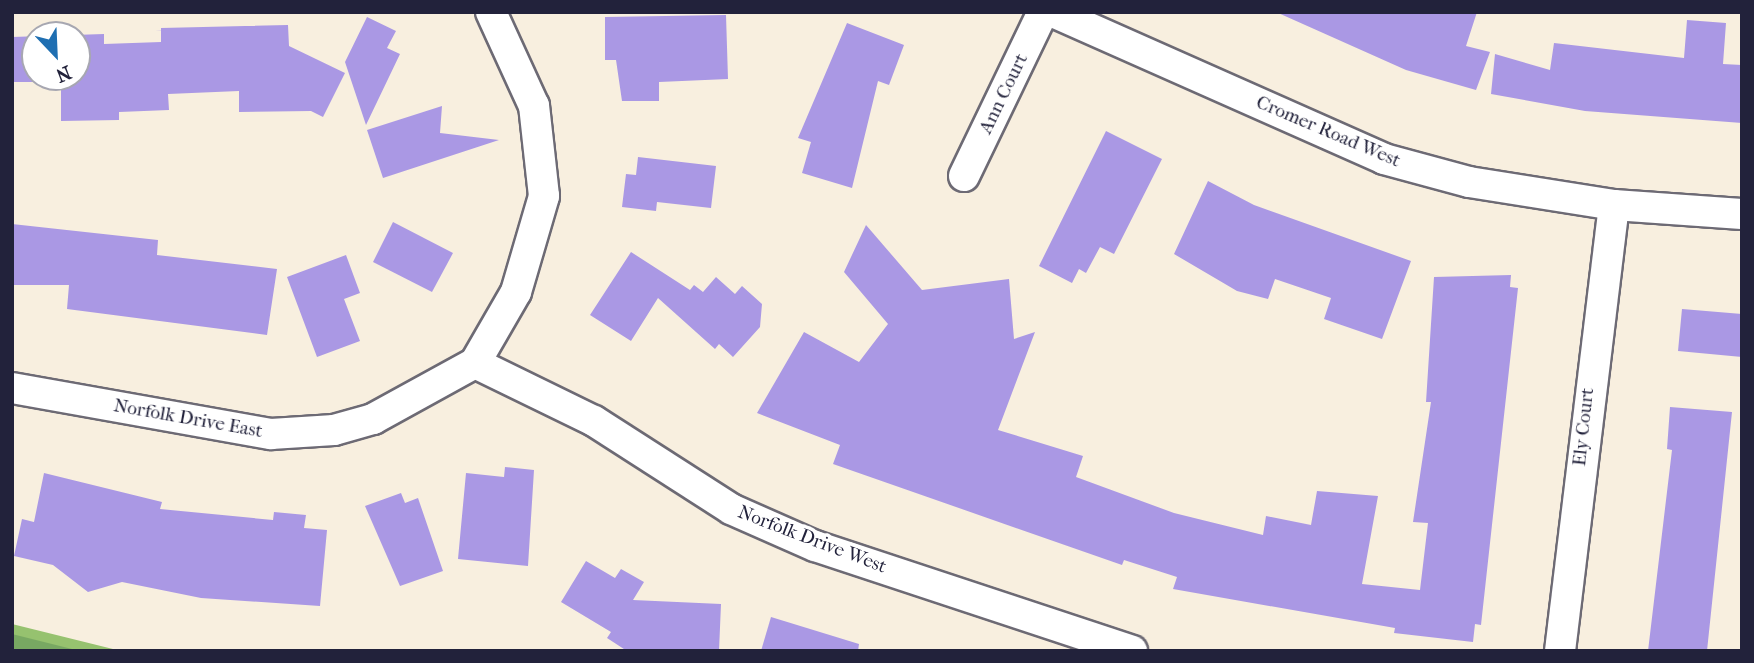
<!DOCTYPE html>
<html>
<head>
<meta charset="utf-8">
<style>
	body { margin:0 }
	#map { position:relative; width:1754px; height:663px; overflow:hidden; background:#f8efdf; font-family:"IM FELL French Canon",serif }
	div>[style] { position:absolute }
	.green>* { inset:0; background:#96c26f }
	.forest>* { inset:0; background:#78a862 }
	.building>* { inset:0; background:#aa98e4 }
	.roads { filter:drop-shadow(2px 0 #6d6a74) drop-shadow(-2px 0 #6d6a74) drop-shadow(0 2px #6d6a74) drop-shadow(0 -2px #6d6a74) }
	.minor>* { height:30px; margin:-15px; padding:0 15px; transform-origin:15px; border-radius:15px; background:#fff }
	span { translate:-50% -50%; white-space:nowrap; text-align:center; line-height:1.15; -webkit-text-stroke:7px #fff; paint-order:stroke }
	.street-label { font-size:19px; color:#22223b }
	.frame { position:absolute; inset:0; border:14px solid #22223b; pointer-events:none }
	.north { position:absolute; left:21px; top:21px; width:70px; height:70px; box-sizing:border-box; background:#fff; border:2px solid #a7a7b1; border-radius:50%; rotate:157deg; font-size:19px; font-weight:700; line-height:28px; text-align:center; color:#22223b }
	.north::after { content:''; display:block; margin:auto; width:24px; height:32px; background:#1f6fb2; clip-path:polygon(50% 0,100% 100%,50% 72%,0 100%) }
</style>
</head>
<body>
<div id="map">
	<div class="green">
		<div style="clip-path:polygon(12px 624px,121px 651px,12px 651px)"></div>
	</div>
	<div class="forest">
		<div style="clip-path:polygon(12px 634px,80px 651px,12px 651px)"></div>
	</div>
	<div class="building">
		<div style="clip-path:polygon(1276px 12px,1477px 12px,1466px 46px,1490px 52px,1476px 90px,1406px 70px)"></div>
		<div style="clip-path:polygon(726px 15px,728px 79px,659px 82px,659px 101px,622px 101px,616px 60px,605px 60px,605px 17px)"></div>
		<div style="clip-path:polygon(367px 17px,396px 31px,387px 48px,400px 54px,366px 125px,345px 62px)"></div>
		<div style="clip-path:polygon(1687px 20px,1726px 23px,1723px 64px,1742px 65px,1742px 123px,1585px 111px,1491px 94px,1495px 54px,1550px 70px,1554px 43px,1684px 58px)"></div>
		<div style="clip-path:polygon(847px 23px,904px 45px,889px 85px,878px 81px,852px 188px,802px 173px,811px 142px,798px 138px)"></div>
		<div style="clip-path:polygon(evenodd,288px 25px,289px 46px,345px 73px,323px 117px,311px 111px,239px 112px,239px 91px,168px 94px,169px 110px,119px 112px,119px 120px,61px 121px,61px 82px,12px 82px,12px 37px,104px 34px,104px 44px,161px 42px,161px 28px,288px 25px,35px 35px,77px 35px,77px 77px,35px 77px,35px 35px)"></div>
		<div style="clip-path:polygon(442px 106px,440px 133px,499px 140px,383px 178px,367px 130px)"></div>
		<div style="clip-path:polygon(1106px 131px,1162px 159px,1114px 254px,1100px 247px,1086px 273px,1079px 269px,1072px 283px,1039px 266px)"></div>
		<div style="clip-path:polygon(638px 157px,716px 166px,711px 208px,657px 202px,656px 211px,622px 207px,626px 174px,636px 175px)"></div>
		<div style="clip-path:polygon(1208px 181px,1254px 205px,1411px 261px,1382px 339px,1324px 319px,1331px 298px,1275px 279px,1268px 299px,1237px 291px,1174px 254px)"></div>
		<div style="clip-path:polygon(393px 222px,453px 253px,432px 292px,373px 262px)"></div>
		<div style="clip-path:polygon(12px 224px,158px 240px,157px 255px,277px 269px,267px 335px,67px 309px,69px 285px,12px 285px)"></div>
		<div style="clip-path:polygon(866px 225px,922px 290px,1009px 279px,1014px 339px,1035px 332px,998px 430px,1083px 456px,1076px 477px,1174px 513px,1263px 535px,1266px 516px,1311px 525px,1317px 491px,1378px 496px,1362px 584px,1420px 590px,1428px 523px,1413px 522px,1431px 402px,1426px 402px,1434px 277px,1511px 275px,1510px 287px,1518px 288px,1481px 625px,1475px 624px,1473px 642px,1394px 633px,1395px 628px,1173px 589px,1177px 577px,1124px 560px,1122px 565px,833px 464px,840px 445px,757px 413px,804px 332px,859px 362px,888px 324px,844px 272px)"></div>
		<div style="clip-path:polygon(631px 252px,690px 290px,694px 285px,703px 292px,716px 277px,735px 294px,742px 286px,762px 304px,760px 327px,733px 357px,719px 344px,715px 349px,658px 298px,631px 341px,590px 315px)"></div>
		<div style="clip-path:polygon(346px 255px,360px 293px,344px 299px,360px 341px,317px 357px,287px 277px)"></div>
		<div style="clip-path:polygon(1682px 309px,1742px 314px,1742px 357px,1678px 351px)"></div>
		<div style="clip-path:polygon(1670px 407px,1732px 412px,1707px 651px,1648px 651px,1672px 450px,1667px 449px)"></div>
		<div style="clip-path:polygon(505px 467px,534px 470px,528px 566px,458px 559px,466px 473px,504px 477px)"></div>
		<div style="clip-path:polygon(44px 473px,162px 502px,160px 509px,273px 520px,274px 512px,306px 515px,304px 528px,327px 530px,320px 606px,201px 598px,122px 582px,88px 592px,53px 565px,14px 556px,22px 519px,34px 522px)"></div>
		<div style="clip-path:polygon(401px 493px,405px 503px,418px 498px,443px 571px,400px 586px,365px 506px)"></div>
		<div style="clip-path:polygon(586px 561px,615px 578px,621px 569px,644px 582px,633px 600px,721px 604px,719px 651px,627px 651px,607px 638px,611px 632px,561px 602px)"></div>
		<div style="clip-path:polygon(771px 617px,859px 644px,858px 651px,761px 651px)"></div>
	</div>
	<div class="roads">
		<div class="minor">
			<div style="left:1053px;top:12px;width:362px;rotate:23.9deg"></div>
			<div style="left:1384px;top:159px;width:88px;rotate:15.1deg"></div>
			<div style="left:1469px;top:182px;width:147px;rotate:9deg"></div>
			<div style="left:1614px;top:205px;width:128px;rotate:4deg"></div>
			<div style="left:964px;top:176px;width:182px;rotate:-64.3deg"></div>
			<div style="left:475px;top:363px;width:132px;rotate:26deg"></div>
			<div style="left:594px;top:421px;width:163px;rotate:32.7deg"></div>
			<div style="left:731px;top:509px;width:92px;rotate:23.8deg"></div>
			<div style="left:815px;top:546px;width:334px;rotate:18.3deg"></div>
			<div style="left:475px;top:363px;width:82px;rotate:-60deg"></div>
			<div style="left:516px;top:292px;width:100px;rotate:-73.7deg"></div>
			<div style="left:544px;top:196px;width:91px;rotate:-96.3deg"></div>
			<div style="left:534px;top:106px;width:103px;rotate:-114.6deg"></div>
			<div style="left:12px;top:388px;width:263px;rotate:10.1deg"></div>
			<div style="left:271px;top:434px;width:63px;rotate:-3.6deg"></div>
			<div style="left:334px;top:430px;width:41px;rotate:-15.8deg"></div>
			<div style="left:373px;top:419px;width:116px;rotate:-28.8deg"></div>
			<div style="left:1560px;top:651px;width:449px;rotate:-83.1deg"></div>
		</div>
	</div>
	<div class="street-label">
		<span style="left:1004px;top:94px;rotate:-64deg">Ann Court</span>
		<span style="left:1328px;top:132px;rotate:23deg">Cromer Road West</span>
		<span style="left:188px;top:419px;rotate:10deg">Norfolk Drive East</span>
		<span style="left:1584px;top:427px;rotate:-84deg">Ely Court</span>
		<span style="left:812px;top:540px;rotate:21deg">Norfolk Drive West</span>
	</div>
	<div class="frame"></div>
	<div class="north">N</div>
</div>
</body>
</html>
